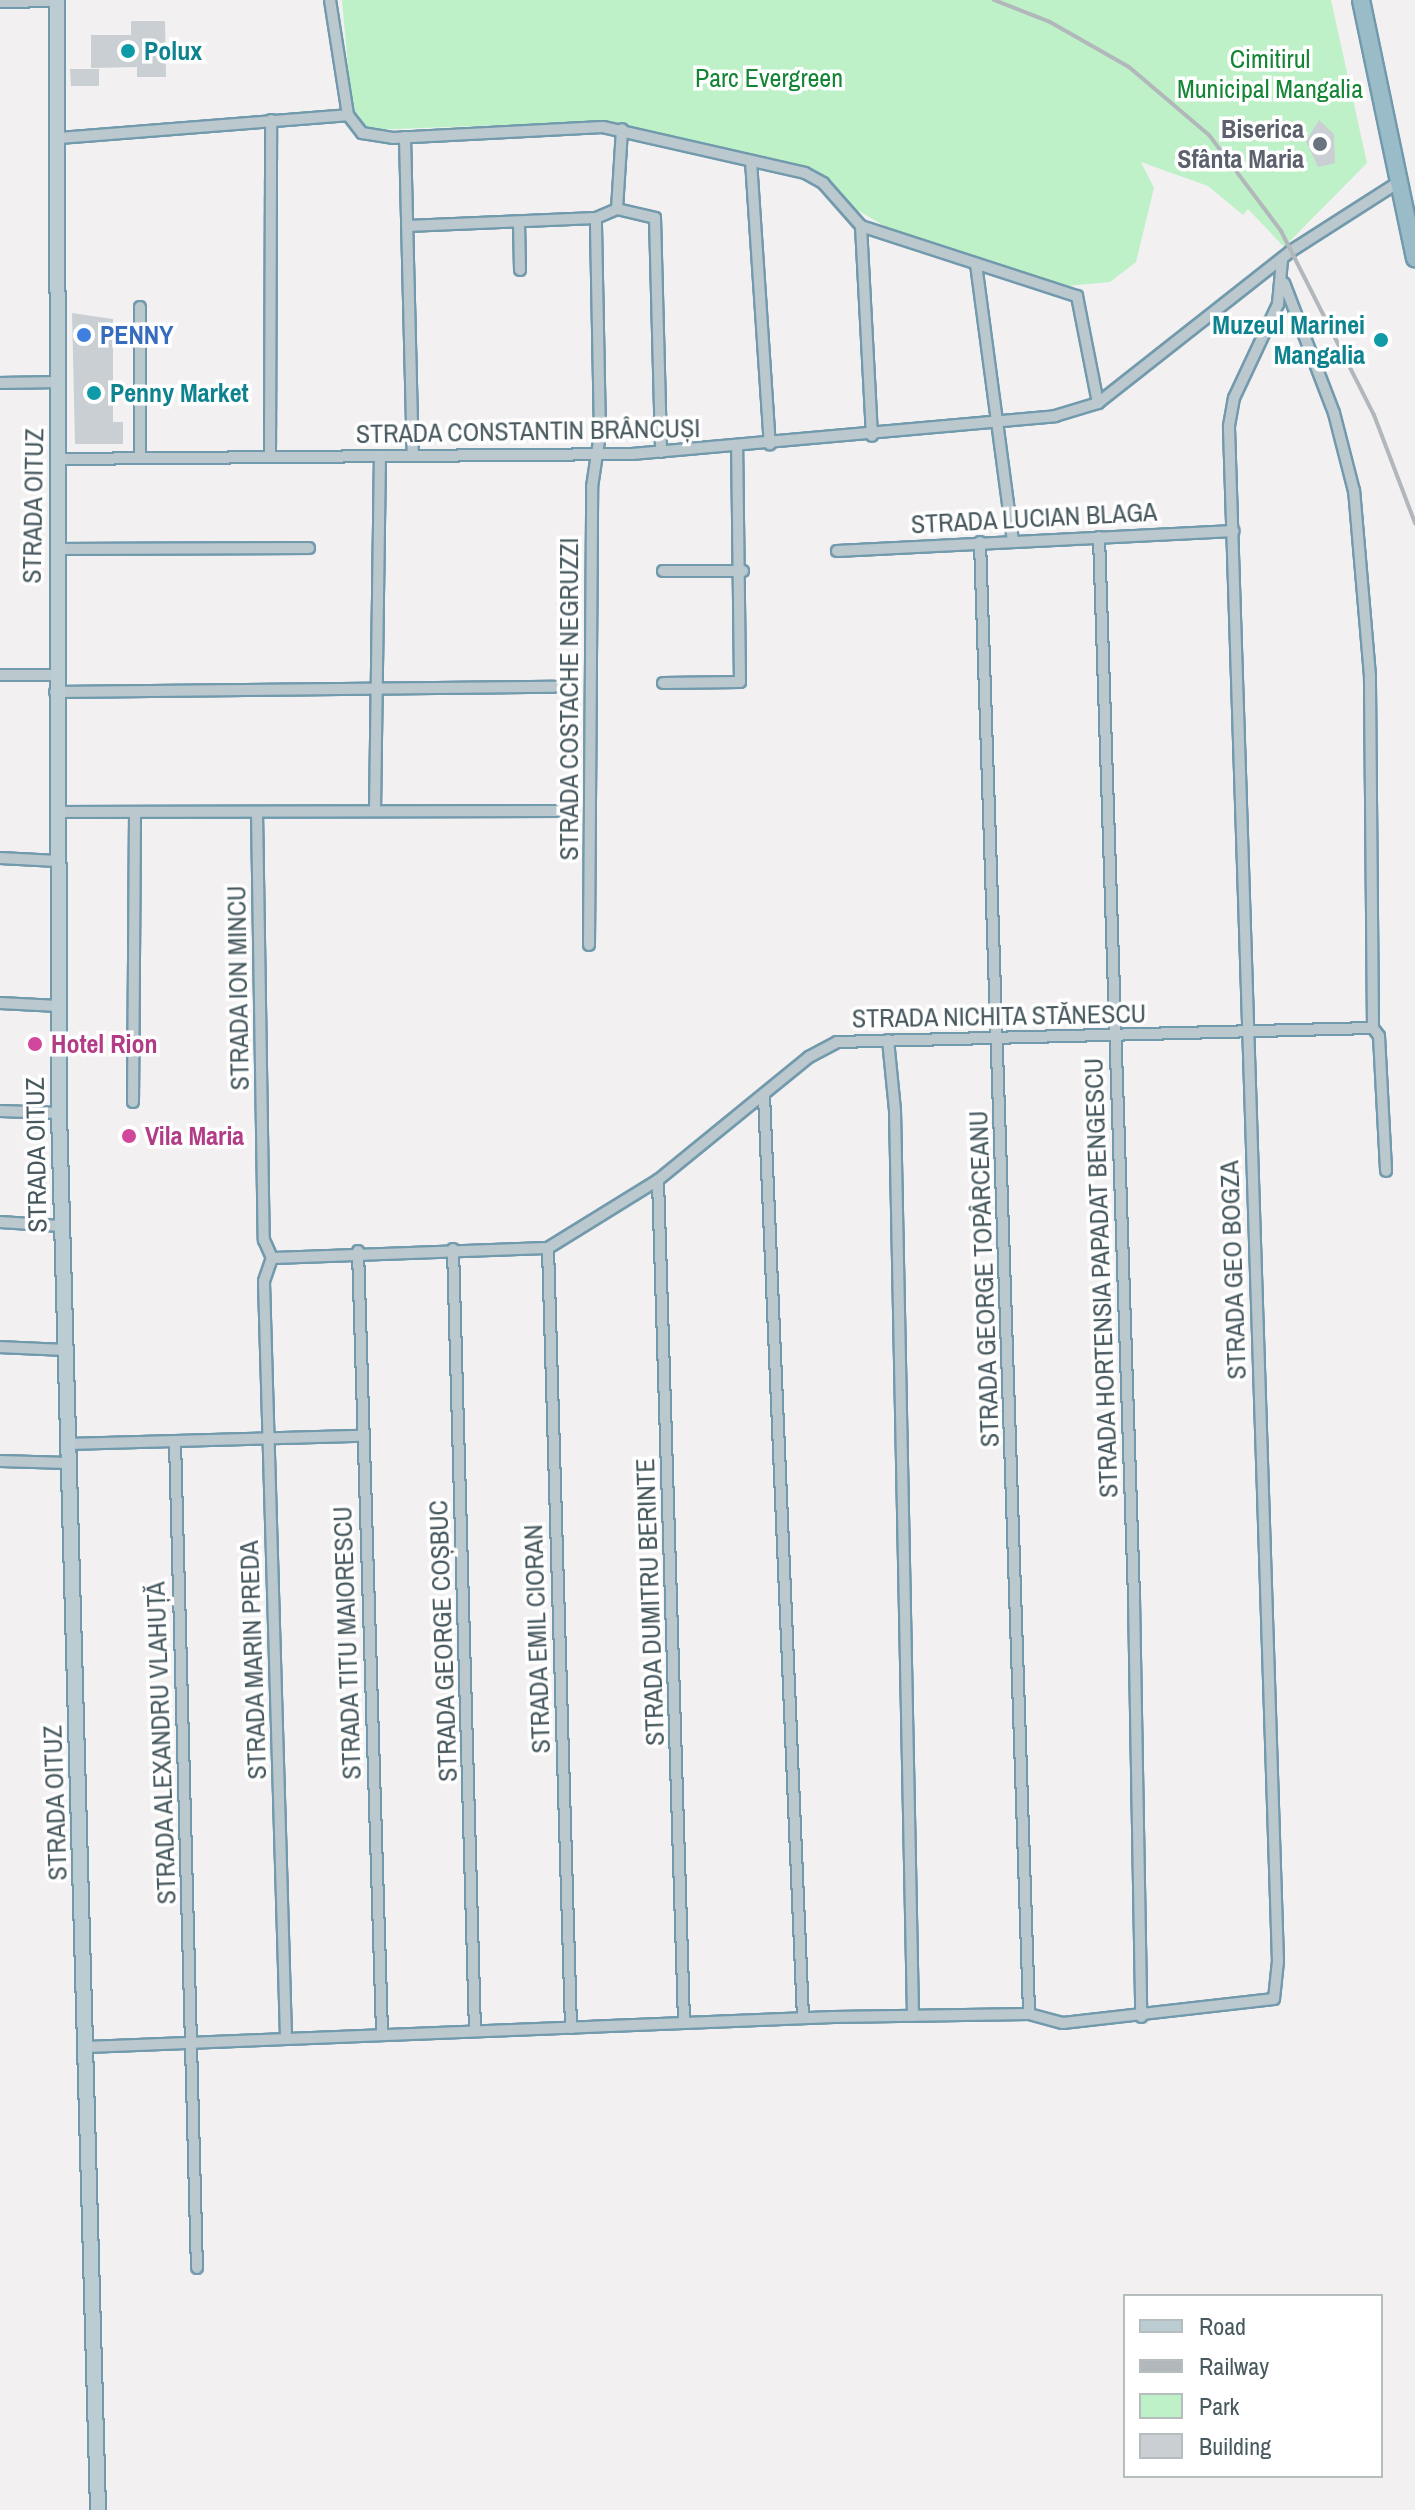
<!DOCTYPE html>
<html>
<head>
<meta charset="utf-8">
<style>
	body { margin:0 }
	#map { position:relative; width:1415px; height:2510px; overflow:hidden; background:#f3f0f1; font-family:"Archivo Narrow",sans-serif }
	div>[style] { position:absolute }
	.green>* { inset:0; background:#bef1c7 }
	.building>* { inset:0; background:#cacfd3 }
	.roads { filter:drop-shadow(2px 0 #729aad) drop-shadow(-2px 0 #729aad) drop-shadow(0 2px #729aad) drop-shadow(0 -2px #729aad) }
	.minor>* { height:10px; margin:-5px; padding:0 5px; transform-origin:5px; border-radius:5px; background:#bbc9ce }
	.tertiary>* { height:12px; margin:-6px; padding:0 6px; transform-origin:6px; border-radius:6px; background:#bbc9ce }
	.secondary>* { height:14px; margin:-7px; padding:0 7px; transform-origin:7px; border-radius:7px; background:#bcccd3 }
	.trunk>* { height:16px; margin:-8px; padding:0 8px; transform-origin:8px; border-radius:8px; background:#9abbc8 }
	.rail>* { height:4px; margin:-2px; padding:0 2px; transform-origin:2px; border-radius:2px; background:#b2b7bb }
	.dots>* { width:22px; height:22px; translate:-50% -50%; box-sizing:border-box; border:4px solid #fff; border-radius:50% }
	span { translate:-50% -50%; white-space:nowrap; text-align:center; line-height:1.15; -webkit-text-stroke:7px #fff; paint-order:stroke }
	.culture-label { font-size:26px; color:#0d838f; font-weight:700 }
	.left { translate:0 -50%; text-align:left }
	.right { translate:-100% -50%; text-align:right }
	.park-label { font-size:26px; color:#148534 }
	.worship-label { font-size:26px; color:#5b616d; font-weight:700 }
	.shop-label { font-size:26px; color:#366cbe; font-weight:700 }
	.street-label { font-size:26px; color:#47595f }
	.hotel-label { font-size:26px; color:#b23c85; font-weight:700 }
	.legend { position:absolute; left:1123px; top:2294px; width:260px; height:184px; box-sizing:border-box; background:#fff; border:2px solid #b5bdbf; margin:0; padding:10px 14px; list-style:none; font-size:24px; color:#47595f }
	.legend li { display:flex; align-items:center; gap:16px; height:40px }
	.legend b { width:40px; border:2px solid #b5bdbf }
</style>
</head>
<body>
<div id="map">
	<div class="green">
		<div style="clip-path:polygon(342px 0,1331px 0,1367px 163px,1284px 247px,1248px 209px,1243px 215px,1208px 186px,1141px 162px,1154px 188px,1136px 262px,1110px 282px,1067px 286px,888px 228px,847px 204px,817px 173px,606px 121px,370px 130px,352px 111px)"></div>
	</div>
	<div class="building">
		<div style="clip-path:polygon(131px 21px,165px 21px,166px 77px,137px 77px,137px 67px,91px 68px,91px 35px,131px 35px)"></div>
		<div style="clip-path:polygon(70px 69px,99px 69px,99px 86px,71px 86px)"></div>
		<div style="clip-path:polygon(1319px 120px,1334px 134px,1335px 163px,1318px 167px,1306px 141px)"></div>
		<div style="clip-path:polygon(72px 313px,113px 319px,113px 422px,123px 422px,123px 444px,75px 444px)"></div>
	</div>
	<div class="roads">
		<div class="minor">
			<div style="left:330px;top:0;width:116px;rotate:81.1deg"></div>
			<div style="left:348px;top:115px;width:23px;rotate:52deg"></div>
			<div style="left:362px;top:133px;width:31px;rotate:9deg"></div>
			<div style="left:393px;top:138px;width:210px;rotate:-3deg"></div>
			<div style="left:603px;top:127px;width:207px;rotate:12.8deg"></div>
			<div style="left:805px;top:173px;width:21px;rotate:29deg"></div>
			<div style="left:823px;top:183px;width:57px;rotate:48.5deg"></div>
			<div style="left:861px;top:226px;width:210px;rotate:87deg"></div>
			<div style="left:405px;top:137px;width:318px;rotate:88.6deg"></div>
			<div style="left:58px;top:138px;width:291px;rotate:-4.5deg"></div>
			<div style="left:751px;top:161px;width:284px;rotate:86.2deg"></div>
			<div style="left:617px;top:209px;width:39px;rotate:13deg"></div>
			<div style="left:655px;top:218px;width:234px;rotate:88.5deg"></div>
			<div style="left:617px;top:209px;width:80px;rotate:-86.4deg"></div>
			<div style="left:519px;top:222px;width:48px;rotate:88.8deg"></div>
			<div style="left:407px;top:226px;width:189px;rotate:-2.4deg"></div>
			<div style="left:596px;top:218px;width:23px;rotate:-23deg"></div>
			<div style="left:861px;top:226px;width:227px;rotate:18deg"></div>
			<div style="left:1077px;top:296px;width:109px;rotate:78.9deg"></div>
			<div style="left:976px;top:264px;width:278px;rotate:82.4deg"></div>
			<div style="left:0;top:383px;width:57px;rotate:-1deg"></div>
			<div style="left:270px;top:457px;width:337px;rotate:-89.8deg"></div>
			<div style="left:140px;top:458px;width:151px;rotate:-90deg"></div>
			<div style="left:58px;top:459px;width:574px;rotate:-0.5deg"></div>
			<div style="left:632px;top:454px;width:425px;rotate:-5.1deg"></div>
			<div style="left:1055px;top:416px;width:45px;rotate:-16.8deg"></div>
			<div style="left:1098px;top:403px;width:246px;rotate:-38.2deg"></div>
			<div style="left:1291px;top:251px;width:128px;rotate:-32.6deg"></div>
			<div style="left:1099px;top:537px;width:1062px;rotate:88.11deg"></div>
			<div style="left:1134px;top:1598px;width:419px;rotate:89deg"></div>
			<div style="left:980px;top:542px;width:1473px;rotate:88.09deg"></div>
			<div style="left:57px;top:549px;width:252px;rotate:-0.2deg"></div>
			<div style="left:837px;top:551px;width:397px;rotate:-2.9deg"></div>
			<div style="left:663px;top:571px;width:80px"></div>
			<div style="left:0;top:675px;width:55px"></div>
			<div style="left:663px;top:683px;width:77px;rotate:-0.7deg"></div>
			<div style="left:740px;top:682px;width:235px;rotate:-90.7deg"></div>
			<div style="left:55px;top:692px;width:499px;rotate:-0.6deg"></div>
			<div style="left:375px;top:811px;width:354px;rotate:-89.2deg"></div>
			<div style="left:56px;top:812px;width:500px;rotate:-0.11deg"></div>
			<div style="left:257px;top:812px;width:428px;rotate:89.1deg"></div>
			<div style="left:264px;top:1240px;width:20px;rotate:66deg"></div>
			<div style="left:0;top:858px;width:57px;rotate:3deg"></div>
			<div style="left:589px;top:945px;width:458px;rotate:-89.6deg"></div>
			<div style="left:592px;top:487px;width:54px;rotate:-81.4deg"></div>
			<div style="left:600px;top:434px;width:216px;rotate:-91.1deg"></div>
			<div style="left:0;top:1003px;width:58px;rotate:3deg"></div>
			<div style="left:1373px;top:1028px;width:10px;rotate:53deg"></div>
			<div style="left:1379px;top:1036px;width:135px;rotate:87deg"></div>
			<div style="left:888px;top:1040px;width:70px;rotate:84.3deg"></div>
			<div style="left:895px;top:1110px;width:906px;rotate:88.86deg"></div>
			<div style="left:764px;top:1095px;width:924px;rotate:87.58deg"></div>
			<div style="left:133px;top:1102px;width:290px;rotate:-89.6deg"></div>
			<div style="left:0;top:1111px;width:59px;rotate:1.9deg"></div>
			<div style="left:658px;top:1180px;width:842px;rotate:88.23deg"></div>
			<div style="left:0;top:1222px;width:61px;rotate:3.8deg"></div>
			<div style="left:548px;top:1248px;width:780px;rotate:88.31deg"></div>
			<div style="left:453px;top:1249px;width:782px;rotate:88.39deg"></div>
			<div style="left:358px;top:1251px;width:783px;rotate:88.24deg"></div>
			<div style="left:0;top:1347px;width:66px;rotate:2.6deg"></div>
			<div style="left:175px;top:1441px;width:827px;rotate:88.48deg"></div>
			<div style="left:68px;top:1444px;width:294px;rotate:-1.6deg"></div>
			<div style="left:0;top:1461px;width:68px;rotate:1.7deg"></div>
			<div style="left:286px;top:2037px;width:756px;rotate:-91.67deg"></div>
			<div style="left:264px;top:1281px;width:24px;rotate:-71deg"></div>
			<div style="left:272px;top:1258px;width:276px;rotate:-2.1deg"></div>
			<div style="left:548px;top:1248px;width:129px;rotate:-31.7deg"></div>
			<div style="left:658px;top:1180px;width:195px;rotate:-39.2deg"></div>
			<div style="left:809px;top:1057px;width:32px;rotate:-28deg"></div>
			<div style="left:837px;top:1042px;width:536px;rotate:-1.5deg"></div>
			<div style="left:1373px;top:1028px;width:352px;rotate:-90.5deg"></div>
			<div style="left:1370px;top:676px;width:186px;rotate:-94.9deg"></div>
			<div style="left:1354px;top:491px;width:81px;rotate:-104.4deg"></div>
			<div style="left:1334px;top:413px;width:139px;rotate:-111deg"></div>
			<div style="left:87px;top:2047px;width:747px;rotate:-2.3deg"></div>
			<div style="left:833px;top:2017px;width:196px;rotate:-0.9deg"></div>
			<div style="left:1029px;top:2014px;width:35px;rotate:15deg"></div>
			<div style="left:1063px;top:2023px;width:212px;rotate:-6.5deg"></div>
			<div style="left:1274px;top:1999px;width:37px;rotate:-84deg"></div>
			<div style="left:1278px;top:1962px;width:1537px;rotate:-91.83deg"></div>
			<div style="left:1229px;top:426px;width:28px;rotate:-80deg"></div>
			<div style="left:1234px;top:398px;width:104px;rotate:-64.9deg"></div>
			<div style="left:1278px;top:304px;width:44px;rotate:-84.8deg"></div>
		</div>
		<div class="tertiary">
			<div style="left:0;top:1px;width:57px;rotate:-1deg"></div>
		</div>
		<div class="secondary">
			<div style="left:57px;top:0;width:1113px;rotate:89.9deg"></div>
			<div style="left:59px;top:1113px;width:1398px;rotate:88.4deg"></div>
		</div>
		<div class="trunk">
			<div style="left:1361px;top:0;width:264px;rotate:78.2deg"></div>
		</div>
	</div>
	<div class="rail">
		<div style="left:994px;top:0;width:60px;rotate:21.4deg"></div>
		<div style="left:1050px;top:22px;width:91px;rotate:29.7deg"></div>
		<div style="left:1129px;top:67px;width:105px;rotate:40.4deg"></div>
		<div style="left:1209px;top:135px;width:120px;rotate:53.1deg"></div>
		<div style="left:1281px;top:231px;width:206px;rotate:63.2deg"></div>
		<div style="left:1374px;top:415px;width:116px;rotate:69.2deg"></div>
	</div>
	<div class="dots">
		<div style="left:128px;top:51px;background:#0f9aa8"></div>
		<div style="left:1320px;top:144px;background:#6b7280"></div>
		<div style="left:84px;top:335px;background:#3f7fe0"></div>
		<div style="left:1381px;top:340px;background:#0f9aa8"></div>
		<div style="left:94px;top:393px;background:#0f9aa8"></div>
		<div style="left:35px;top:1044px;background:#d1479c"></div>
		<div style="left:129px;top:1136px;background:#d1479c"></div>
	</div>
	<div class="culture-label">
		<span class="left" style="left:144px;top:51px">Polux</span>
		<span class="right" style="left:1365px;top:340px">Muzeul Marinei<br>Mangalia</span>
		<span class="left" style="left:110px;top:393px">Penny Market</span>
	</div>
	<div class="park-label">
		<span style="left:1270px;top:74px">Cimitirul<br>Municipal Mangalia</span>
		<span style="left:769px;top:78px">Parc Evergreen</span>
	</div>
	<div class="worship-label">
		<span class="right" style="left:1304px;top:144px">Biserica<br>Sfânta Maria</span>
	</div>
	<div class="shop-label">
		<span class="left" style="left:100px;top:335px">PENNY</span>
	</div>
	<div class="street-label">
		<span style="left:528px;top:431px;rotate:-1deg">STRADA CONSTANTIN BRÂNCUȘI</span>
		<span style="left:33px;top:506px;rotate:-89deg">STRADA OITUZ</span>
		<span style="left:1034px;top:518px;rotate:-3deg">STRADA LUCIAN BLAGA</span>
		<span style="left:569px;top:699px;rotate:-90deg">STRADA COSTACHE NEGRUZZI</span>
		<span style="left:238px;top:988px;rotate:-91deg">STRADA ION MINCU</span>
		<span style="left:999px;top:1016px;rotate:-1deg">STRADA NICHITA STĂNESCU</span>
		<span style="left:36px;top:1155px;rotate:-91deg">STRADA OITUZ</span>
		<span style="left:1233px;top:1270px;rotate:-92deg">STRADA GEO BOGZA</span>
		<span style="left:1101px;top:1278px;rotate:-92deg">STRADA HORTENSIA PAPADAT BENGESCU</span>
		<span style="left:984px;top:1279px;rotate:-92deg">STRADA GEORGE TOPÂRCEANU</span>
		<span style="left:650px;top:1602px;rotate:-92deg">STRADA DUMITRU BERINTE</span>
		<span style="left:537px;top:1639px;rotate:-92deg">STRADA EMIL CIORAN</span>
		<span style="left:443px;top:1641px;rotate:-92deg">STRADA GEORGE COȘBUC</span>
		<span style="left:347px;top:1643px;rotate:-92deg">STRADA TITU MAIORESCU</span>
		<span style="left:253px;top:1660px;rotate:-92deg">STRADA MARIN PREDA</span>
		<span style="left:161px;top:1743px;rotate:-92deg">STRADA ALEXANDRU VLAHUȚĂ</span>
		<span style="left:55px;top:1803px;rotate:-92deg">STRADA OITUZ</span>
	</div>
	<div class="hotel-label">
		<span class="left" style="left:51px;top:1044px">Hotel Rion</span>
		<span class="left" style="left:145px;top:1136px">Vila Maria</span>
	</div>
	<ul class="legend">
	<li><b style="height:10px;background:#bcccd3"></b>Road</li>
	<li><b style="height:10px;background:#b2b7bb"></b>Railway</li>
	<li><b style="height:22px;background:#bef1c7"></b>Park</li>
	<li><b style="height:22px;background:#cacfd3"></b>Building</li>
	</ul>
</div>
</body>
</html>
